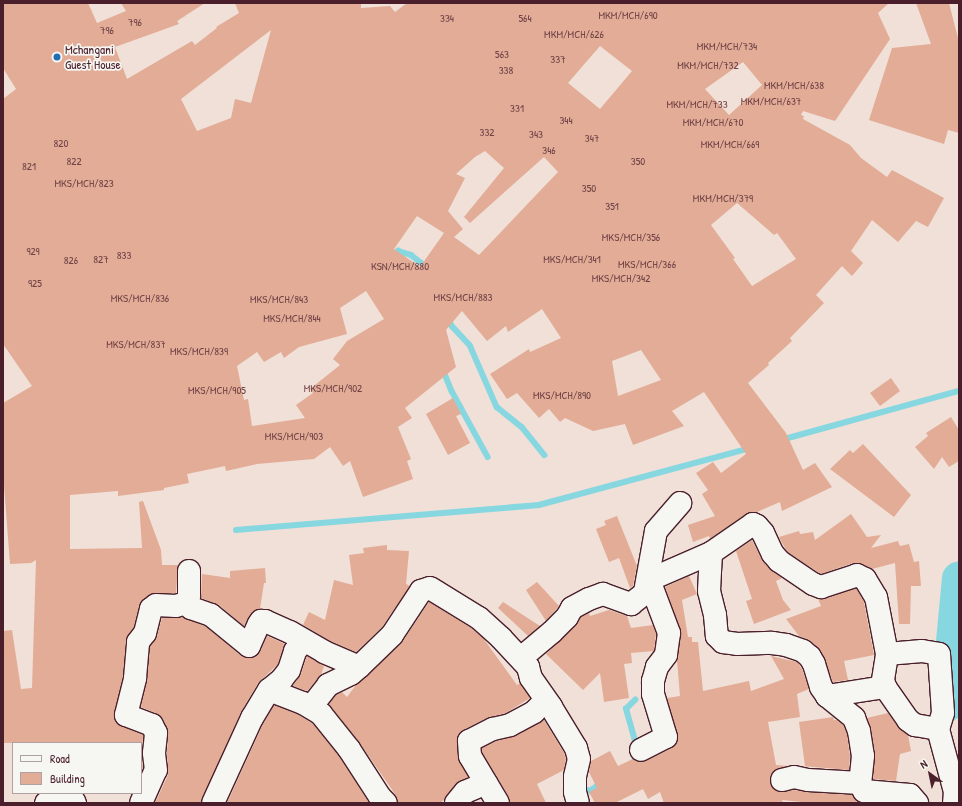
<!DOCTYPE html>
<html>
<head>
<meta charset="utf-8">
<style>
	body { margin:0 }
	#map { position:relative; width:962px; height:806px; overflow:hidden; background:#f0e0d7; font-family:"Patrick Hand",sans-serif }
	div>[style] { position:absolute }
	.stream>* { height:5.5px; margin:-2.75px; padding:0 2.75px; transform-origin:2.75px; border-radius:2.75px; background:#86d7e0 }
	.river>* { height:34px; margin:-17px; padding:0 17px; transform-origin:17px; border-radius:17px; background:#86d7e0 }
	.building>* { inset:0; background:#e2ac97 }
	.roads { filter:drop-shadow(1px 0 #4a1f2b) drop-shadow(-1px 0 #4a1f2b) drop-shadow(0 1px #4a1f2b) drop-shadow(0 -1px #4a1f2b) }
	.minor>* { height:22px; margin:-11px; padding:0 11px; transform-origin:11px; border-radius:11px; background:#f6f6f2 }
	.dots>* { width:11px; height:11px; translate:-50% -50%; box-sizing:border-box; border:2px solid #f6f6f2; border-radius:50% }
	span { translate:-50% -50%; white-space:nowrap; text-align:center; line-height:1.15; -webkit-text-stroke:3.5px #f6f6f2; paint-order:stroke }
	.number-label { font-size:11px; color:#704246 }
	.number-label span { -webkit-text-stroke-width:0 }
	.poi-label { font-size:13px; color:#4a1f2b }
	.left { translate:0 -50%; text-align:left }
	.frame { position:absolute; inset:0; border:4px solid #4a1f2b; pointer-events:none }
	.legend { position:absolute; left:12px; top:742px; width:130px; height:52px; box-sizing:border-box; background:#f6f6f2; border:1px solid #b1a0a2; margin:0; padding:5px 7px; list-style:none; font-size:12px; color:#4a1f2b }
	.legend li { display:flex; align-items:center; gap:8px; height:20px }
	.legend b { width:20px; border:1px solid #b1a0a2 }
	.north { position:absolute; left:910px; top:754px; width:40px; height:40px; -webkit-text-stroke:3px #f6f6f2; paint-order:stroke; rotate:327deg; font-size:11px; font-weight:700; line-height:16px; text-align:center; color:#4a1f2b }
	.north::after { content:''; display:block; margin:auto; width:14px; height:18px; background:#4a1f2b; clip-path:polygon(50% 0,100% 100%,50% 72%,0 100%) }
</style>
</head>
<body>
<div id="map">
	<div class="stream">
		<div style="left:392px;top:256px;width:8px;rotate:-40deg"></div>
		<div style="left:398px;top:251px;width:14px;rotate:17deg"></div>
		<div style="left:411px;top:255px;width:21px;rotate:37deg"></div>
		<div style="left:448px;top:318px;width:9px;rotate:63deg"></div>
		<div style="left:452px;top:326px;width:26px;rotate:47deg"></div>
		<div style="left:470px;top:345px;width:68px;rotate:66.5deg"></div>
		<div style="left:497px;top:407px;width:32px;rotate:39deg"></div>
		<div style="left:522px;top:427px;width:36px;rotate:51deg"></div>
		<div style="left:443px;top:369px;width:24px;rotate:68deg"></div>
		<div style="left:452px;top:391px;width:75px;rotate:61.4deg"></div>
		<div style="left:781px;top:440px;width:185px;rotate:-15.4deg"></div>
		<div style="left:236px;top:530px;width:304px;rotate:-4.7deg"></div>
		<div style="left:539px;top:505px;width:219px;rotate:-15.1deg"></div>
		<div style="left:630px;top:764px;width:11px;rotate:-27deg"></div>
		<div style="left:640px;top:759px;width:52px;rotate:-105.6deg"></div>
		<div style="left:626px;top:709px;width:13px;rotate:-45deg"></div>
		<div style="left:586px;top:798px;width:4px;rotate:-104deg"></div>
		<div style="left:585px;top:794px;width:4px;rotate:-63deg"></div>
		<div style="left:587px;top:790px;width:3px;rotate:18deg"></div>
		<div style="left:590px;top:791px;width:9px;rotate:-36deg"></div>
		<div style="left:597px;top:786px;width:5px;rotate:-68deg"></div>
	</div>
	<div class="river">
		<div style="left:947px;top:705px;width:127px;rotate:-84.6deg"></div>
	</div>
	<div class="building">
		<div style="clip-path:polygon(evenodd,3px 3px,88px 3px,97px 23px,126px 11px,121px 3px,205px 3px,177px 21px,179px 24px,115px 47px,127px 79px,192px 41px,195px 45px,217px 28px,216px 27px,239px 13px,235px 3px,361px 3px,361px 8px,390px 6px,395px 12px,407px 3px,889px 3px,878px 13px,890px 39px,835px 121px,803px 111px,801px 115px,804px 116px,803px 119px,850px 145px,861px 158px,887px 177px,892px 170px,944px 198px,928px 227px,916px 221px,898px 242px,872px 220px,851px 251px,863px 263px,852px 276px,842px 266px,816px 295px,824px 303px,790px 338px,792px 341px,768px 363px,769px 365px,748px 383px,786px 433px,803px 470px,815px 463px,832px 487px,782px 511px,780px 502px,757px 512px,746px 514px,710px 539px,709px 536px,693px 542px,688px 525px,715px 516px,702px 494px,708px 490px,696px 473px,713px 462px,721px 473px,746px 454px,704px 392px,672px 411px,684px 426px,633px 445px,625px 424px,593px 431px,565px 418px,560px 422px,549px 409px,539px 418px,517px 393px,507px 399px,490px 374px,529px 349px,530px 352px,561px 338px,542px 309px,508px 332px,506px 326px,487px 341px,462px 311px,446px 330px,456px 367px,405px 408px,412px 418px,398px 427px,411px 459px,407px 461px,413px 479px,363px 497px,350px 461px,343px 466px,330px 447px,314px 459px,257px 464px,226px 471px,225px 466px,187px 474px,189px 483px,164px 488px,164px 490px,118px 496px,118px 491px,70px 495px,70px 549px,142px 548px,139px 502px,143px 501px,161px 550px,162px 565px,178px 565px,176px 593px,156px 593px,143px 599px,139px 606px,134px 627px,126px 641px,123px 676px,114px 718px,116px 723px,121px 726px,143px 735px,142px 752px,143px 768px,141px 773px,141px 743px,3px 743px,3px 631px,12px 630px,21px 689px,32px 688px,36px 560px,31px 563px,10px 564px,3px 472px,3px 403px,32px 386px,3px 344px,3px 99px,16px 89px,3px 68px,3px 3px,271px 30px,251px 103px,235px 99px,231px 118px,197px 131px,181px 99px,271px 30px,3px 3px,600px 46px,632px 71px,600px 109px,568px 83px,600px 46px,3px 3px,743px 62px,762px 85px,729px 115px,705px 89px,743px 62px,3px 3px,485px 151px,504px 168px,464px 217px,470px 223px,544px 157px,558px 172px,479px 255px,454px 237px,463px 229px,448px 211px,465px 178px,456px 174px,475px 157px,485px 151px,3px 3px,737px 203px,774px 235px,777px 233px,796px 259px,752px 286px,733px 259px,735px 258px,711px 225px,737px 203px,3px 3px,417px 216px,444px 233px,420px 267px,394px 249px,417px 216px,3px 3px,366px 291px,384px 319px,347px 341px,333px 359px,340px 365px,310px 389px,313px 393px,296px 405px,305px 418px,252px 426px,248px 399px,244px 400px,237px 366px,257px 352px,264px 362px,281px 352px,284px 358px,299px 347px,347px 334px,340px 308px,366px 291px,3px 3px,641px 350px,661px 380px,618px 396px,612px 361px,641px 350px)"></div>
		<div style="clip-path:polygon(916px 3px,949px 3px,959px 42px,959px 133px,948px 130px,944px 144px,869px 120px,892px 48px,931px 44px)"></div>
		<div style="clip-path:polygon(891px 378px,900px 391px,880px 406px,870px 393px)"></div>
		<div style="clip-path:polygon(453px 398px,461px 414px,456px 416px,470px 443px,448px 455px,426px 414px)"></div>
		<div style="clip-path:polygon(951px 417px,959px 430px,959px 461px,949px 467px,942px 457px,934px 469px,915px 447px,928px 436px,926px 433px)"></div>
		<div style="clip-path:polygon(863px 444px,911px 495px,894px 517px,830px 469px,850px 450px,853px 453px)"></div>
		<div style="clip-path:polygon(851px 514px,867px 537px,881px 535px,871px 548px,898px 541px,900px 546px,909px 544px,914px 562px,919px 561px,921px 586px,911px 586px,910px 624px,899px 624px,895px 563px,872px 569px,863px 564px,853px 563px,821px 574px,787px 552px,779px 537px,799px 531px,800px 534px,813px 532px,815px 540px)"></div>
		<div style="clip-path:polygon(617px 516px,637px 566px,633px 586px,630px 588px,619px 558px,609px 562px,596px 529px,606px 525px,604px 521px)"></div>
		<div style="clip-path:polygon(752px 540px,763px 562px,772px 571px,782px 578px,776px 581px,783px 600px,791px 610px,754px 624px,746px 601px,752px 599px,736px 551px)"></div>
		<div style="clip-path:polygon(387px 545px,387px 550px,409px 551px,406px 584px,410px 586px,382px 627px,356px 652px,330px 641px,303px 625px,309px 612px,325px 620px,334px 580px,353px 585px,349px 555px,364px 553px,363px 548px)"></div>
		<div style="clip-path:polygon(265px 568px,266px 583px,264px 583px,260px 609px,251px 614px,244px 626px,219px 605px,201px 598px,202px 574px,230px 578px,230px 571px)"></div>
		<div style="clip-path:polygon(689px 576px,697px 594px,682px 600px,688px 637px,692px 637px,692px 642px,698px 642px,703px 691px,749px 681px,751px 691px,784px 679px,771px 656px,797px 662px,802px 669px,809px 689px,797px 694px,800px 717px,768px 722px,776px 765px,788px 766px,773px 771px,770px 777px,770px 783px,773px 788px,779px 792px,794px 790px,807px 792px,852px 795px,857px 801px,862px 803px,812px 803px,782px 800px,783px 803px,664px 803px,660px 792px,648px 799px,643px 789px,615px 803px,595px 803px,589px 792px,597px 788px,589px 772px,591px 761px,610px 751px,618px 766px,633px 759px,640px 762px,646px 761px,672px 748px,678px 739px,667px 698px,680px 696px,677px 660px,681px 634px,665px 587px)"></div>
		<div style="clip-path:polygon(537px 582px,559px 606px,546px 621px,526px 590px)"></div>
		<div style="clip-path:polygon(856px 588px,864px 602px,874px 655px,844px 661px,848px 680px,833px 682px,821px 651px,811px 641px,799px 636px,786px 619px,821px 606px,818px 599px,825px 599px)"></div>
		<div style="clip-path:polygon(429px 602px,471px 628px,483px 638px,517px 685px,520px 683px,530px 698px,506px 713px,487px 718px,463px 730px,458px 734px,457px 742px,458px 757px,468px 777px,456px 784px,444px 800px,440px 803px,398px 803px,395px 794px,359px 742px,329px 704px,336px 695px,342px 692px,347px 697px,356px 685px,401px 644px)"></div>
		<div style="clip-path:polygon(503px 602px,540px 626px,528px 636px,498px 608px)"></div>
		<div style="clip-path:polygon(609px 610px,627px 616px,631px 628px,653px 625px,656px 634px,654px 651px,631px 653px,632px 663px,624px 664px,629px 698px,604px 702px,600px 673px,583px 690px,546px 654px,576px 626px,581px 617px,589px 613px,590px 616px)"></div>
		<div style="clip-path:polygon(182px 617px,205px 626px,241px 656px,248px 658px,255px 657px,260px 652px,267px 636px,285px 644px,278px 664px,258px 683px,241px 712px,201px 803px,155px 803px,168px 775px,167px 753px,168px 734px,163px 719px,156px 713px,141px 707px,147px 679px,150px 647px,157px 636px,162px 618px)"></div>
		<div style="clip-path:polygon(307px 656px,324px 666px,321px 675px,307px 691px,293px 686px,301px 674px)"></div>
		<div style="clip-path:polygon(274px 705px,297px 714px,313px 724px,339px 756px,369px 803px,227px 803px,263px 724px)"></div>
		<div style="clip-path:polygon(888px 713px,898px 727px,908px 735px,911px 751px,900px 754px,896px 781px,873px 779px,875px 754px,871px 729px,867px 718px)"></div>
		<div style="clip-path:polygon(833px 717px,834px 720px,837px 720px,844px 726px,847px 734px,850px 756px,849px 770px,802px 766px,805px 766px,799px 722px)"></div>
		<div style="clip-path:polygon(544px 720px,564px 753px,566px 759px,564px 770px,537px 784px,546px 803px,510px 803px,509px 797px,482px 752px,482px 748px,497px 741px,516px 736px)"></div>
	</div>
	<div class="roads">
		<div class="minor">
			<div style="left:711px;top:553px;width:38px;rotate:93deg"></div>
			<div style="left:709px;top:591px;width:25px;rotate:76deg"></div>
			<div style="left:715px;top:615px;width:21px;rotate:85deg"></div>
			<div style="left:717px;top:636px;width:8px;rotate:45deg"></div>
			<div style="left:723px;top:642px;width:14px;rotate:8deg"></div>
			<div style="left:737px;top:644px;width:35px;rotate:-2deg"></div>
			<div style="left:772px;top:643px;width:14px;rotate:8deg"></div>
			<div style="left:786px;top:645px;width:18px;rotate:19deg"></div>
			<div style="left:803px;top:651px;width:9px;rotate:41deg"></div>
			<div style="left:810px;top:657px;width:8px;rotate:60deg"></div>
			<div style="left:814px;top:664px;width:24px;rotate:73deg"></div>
			<div style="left:821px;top:687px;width:11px;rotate:56deg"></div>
			<div style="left:827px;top:696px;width:59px;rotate:-8.8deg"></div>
			<div style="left:885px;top:687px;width:40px;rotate:55.1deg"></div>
			<div style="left:908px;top:720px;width:9px;rotate:36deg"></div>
			<div style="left:915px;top:725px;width:23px;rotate:10deg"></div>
			<div style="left:649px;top:580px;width:68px;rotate:-23.5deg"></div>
			<div style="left:711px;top:553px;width:51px;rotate:-34.6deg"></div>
			<div style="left:753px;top:524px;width:4px;rotate:27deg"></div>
			<div style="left:757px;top:526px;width:9px;rotate:49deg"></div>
			<div style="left:763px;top:533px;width:23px;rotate:65deg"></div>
			<div style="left:773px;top:554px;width:9px;rotate:49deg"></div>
			<div style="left:779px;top:561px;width:41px;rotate:34.1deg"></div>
			<div style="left:813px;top:584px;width:9px;rotate:21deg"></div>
			<div style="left:821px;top:587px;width:38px;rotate:-18deg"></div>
			<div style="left:857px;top:575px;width:9px;rotate:27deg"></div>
			<div style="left:865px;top:579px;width:21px;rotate:59deg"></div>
			<div style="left:876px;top:597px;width:58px;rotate:79.1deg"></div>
			<div style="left:645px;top:592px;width:62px;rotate:-79.8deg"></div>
			<div style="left:656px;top:531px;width:37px;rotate:-49deg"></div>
			<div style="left:186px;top:603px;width:7px;rotate:45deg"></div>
			<div style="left:191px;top:608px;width:21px;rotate:19deg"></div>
			<div style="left:211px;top:615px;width:49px;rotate:39.2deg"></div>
			<div style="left:249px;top:646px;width:24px;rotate:-66deg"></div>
			<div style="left:259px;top:624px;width:4px;rotate:-56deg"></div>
			<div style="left:261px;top:621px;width:4px"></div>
			<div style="left:265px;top:621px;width:27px;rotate:24deg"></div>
			<div style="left:290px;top:632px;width:39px;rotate:30deg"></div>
			<div style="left:324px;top:652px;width:38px;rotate:23deg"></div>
			<div style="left:359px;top:667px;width:46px;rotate:-44.1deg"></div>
			<div style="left:392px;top:635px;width:53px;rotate:-56.6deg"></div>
			<div style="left:421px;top:591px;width:9px;rotate:-18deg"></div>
			<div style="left:430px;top:588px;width:57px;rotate:31.5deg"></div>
			<div style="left:479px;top:618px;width:30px;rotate:42deg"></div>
			<div style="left:501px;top:638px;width:40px;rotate:47deg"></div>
			<div style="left:528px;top:667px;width:11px;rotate:75deg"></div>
			<div style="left:531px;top:678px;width:35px;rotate:55deg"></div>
			<div style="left:521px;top:658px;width:40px;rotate:-40deg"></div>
			<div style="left:552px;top:632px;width:21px;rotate:-45deg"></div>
			<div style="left:567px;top:617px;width:10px;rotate:-61deg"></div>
			<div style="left:572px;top:608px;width:19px;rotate:-28deg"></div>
			<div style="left:589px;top:599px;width:15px;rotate:-20deg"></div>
			<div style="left:603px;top:594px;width:30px;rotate:20deg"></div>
			<div style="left:631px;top:604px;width:18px;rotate:-38deg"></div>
			<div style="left:645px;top:593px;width:14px;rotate:-73deg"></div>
			<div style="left:649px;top:580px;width:57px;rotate:69.3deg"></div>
			<div style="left:669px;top:633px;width:22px;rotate:98deg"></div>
			<div style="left:666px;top:655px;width:15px;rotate:127deg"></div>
			<div style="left:657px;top:667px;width:15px;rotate:106deg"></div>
			<div style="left:653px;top:681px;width:13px;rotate:90deg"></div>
			<div style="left:653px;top:694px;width:45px;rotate:73.2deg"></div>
			<div style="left:666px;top:737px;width:28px;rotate:153deg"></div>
			<div style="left:885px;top:687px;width:7px;rotate:-106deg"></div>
			<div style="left:883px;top:680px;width:26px;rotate:-81deg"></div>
			<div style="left:887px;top:654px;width:35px;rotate:-5deg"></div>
			<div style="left:922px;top:651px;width:17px;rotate:10deg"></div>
			<div style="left:939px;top:654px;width:59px;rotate:86.1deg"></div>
			<div style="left:943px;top:713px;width:17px;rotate:107deg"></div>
			<div style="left:938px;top:729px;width:65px;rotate:74.9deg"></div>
			<div style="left:955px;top:792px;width:11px;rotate:95deg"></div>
			<div style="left:269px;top:690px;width:36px;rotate:21deg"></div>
			<div style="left:303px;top:703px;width:21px;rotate:31deg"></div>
			<div style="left:321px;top:714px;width:45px;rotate:51.3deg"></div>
			<div style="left:349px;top:749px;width:57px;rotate:57.1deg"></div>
			<div style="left:380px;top:797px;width:8px;rotate:45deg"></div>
			<div style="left:827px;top:696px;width:35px;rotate:39deg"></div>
			<div style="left:854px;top:718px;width:14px;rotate:69deg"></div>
			<div style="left:859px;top:731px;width:25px;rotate:81deg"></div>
			<div style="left:863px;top:756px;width:27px;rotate:96deg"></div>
			<div style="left:311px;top:707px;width:28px;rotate:-52deg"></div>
			<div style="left:328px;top:685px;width:25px;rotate:-26deg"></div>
			<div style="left:351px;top:674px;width:11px;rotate:-41deg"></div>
			<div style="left:782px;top:780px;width:12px;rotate:-14deg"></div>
			<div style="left:794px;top:777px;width:14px;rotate:12deg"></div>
			<div style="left:808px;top:780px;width:52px;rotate:3.3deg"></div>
			<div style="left:860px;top:783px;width:9px;rotate:63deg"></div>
			<div style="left:864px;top:791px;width:46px;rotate:5deg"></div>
			<div style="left:910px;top:795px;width:11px;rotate:49deg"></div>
			<div style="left:46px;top:803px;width:26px;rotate:-16deg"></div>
			<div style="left:71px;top:796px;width:8px;rotate:60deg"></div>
			<div style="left:141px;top:803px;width:36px;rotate:-66deg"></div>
			<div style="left:156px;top:770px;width:17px;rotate:-97deg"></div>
			<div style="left:154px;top:753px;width:20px;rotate:-84deg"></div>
			<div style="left:156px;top:733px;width:9px;rotate:-117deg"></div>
			<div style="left:152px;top:725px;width:28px;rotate:-159deg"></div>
			<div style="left:126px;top:715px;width:38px;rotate:-76deg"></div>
			<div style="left:135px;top:678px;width:36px;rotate:-85deg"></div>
			<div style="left:138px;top:642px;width:11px;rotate:-52deg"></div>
			<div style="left:145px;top:633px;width:25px;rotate:-76deg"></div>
			<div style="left:151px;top:609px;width:6px;rotate:-39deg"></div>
			<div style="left:156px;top:605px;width:20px;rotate:3deg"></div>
			<div style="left:176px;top:606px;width:10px;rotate:-17deg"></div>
			<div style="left:186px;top:603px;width:8px;rotate:-67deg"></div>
			<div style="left:189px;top:596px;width:25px;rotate:-90deg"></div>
			<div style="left:213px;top:803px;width:94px;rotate:-65.4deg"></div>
			<div style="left:252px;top:718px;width:33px;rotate:-59deg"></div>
			<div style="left:269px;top:690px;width:17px;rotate:-40deg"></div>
			<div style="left:282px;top:679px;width:11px;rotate:-52deg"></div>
			<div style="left:289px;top:670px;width:20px;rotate:-72deg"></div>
			<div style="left:295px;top:651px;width:13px;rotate:-48deg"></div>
			<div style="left:456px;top:803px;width:14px;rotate:-51deg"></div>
			<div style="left:465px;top:792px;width:23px;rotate:-23deg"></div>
			<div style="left:498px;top:803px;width:55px;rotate:-120.8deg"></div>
			<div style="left:470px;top:756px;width:15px;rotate:-94deg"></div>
			<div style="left:469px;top:741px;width:27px;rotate:-27deg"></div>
			<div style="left:493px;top:729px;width:17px;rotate:-13deg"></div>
			<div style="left:510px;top:725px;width:27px;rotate:-28deg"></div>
			<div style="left:534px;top:712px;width:10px;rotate:-45deg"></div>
			<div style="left:541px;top:705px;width:6px;rotate:-9deg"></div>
			<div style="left:547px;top:704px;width:5px;rotate:37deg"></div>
			<div style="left:551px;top:707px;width:48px;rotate:58.6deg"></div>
			<div style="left:576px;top:748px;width:11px;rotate:75deg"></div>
			<div style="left:579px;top:759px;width:18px;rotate:103deg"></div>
			<div style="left:575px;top:777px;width:15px;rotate:90deg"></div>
			<div style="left:575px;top:792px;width:11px;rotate:75deg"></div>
		</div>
	</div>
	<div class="dots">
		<div style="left:57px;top:57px;background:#1f6fb2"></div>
	</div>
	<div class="number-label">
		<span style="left:628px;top:15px">MKM/MCH/690</span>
		<span style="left:447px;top:18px">334</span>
		<span style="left:525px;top:18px">564</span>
		<span style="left:135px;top:22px">796</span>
		<span style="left:107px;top:30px">796</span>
		<span style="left:574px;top:34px">MKM/MCH/626</span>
		<span style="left:727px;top:46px">MKM/MCH/734</span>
		<span style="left:502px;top:54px">563</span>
		<span style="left:558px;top:59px">337</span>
		<span style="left:708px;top:65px">MKM/MCH/732</span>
		<span style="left:506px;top:70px">338</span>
		<span style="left:794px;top:85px">MKM/MCH/638</span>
		<span style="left:771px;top:101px">MKM/MCH/637</span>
		<span style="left:697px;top:104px">MKM/MCH/733</span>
		<span style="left:517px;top:108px">331</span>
		<span style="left:566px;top:120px">344</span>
		<span style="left:713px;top:122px">MKM/MCH/670</span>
		<span style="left:487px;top:132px">332</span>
		<span style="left:536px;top:134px">343</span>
		<span style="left:592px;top:138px">347</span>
		<span style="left:61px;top:143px">820</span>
		<span style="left:730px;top:144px">MKM/MCH/669</span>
		<span style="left:549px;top:150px">346</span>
		<span style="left:74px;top:161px">822</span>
		<span style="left:638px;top:161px">350</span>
		<span style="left:29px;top:166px">821</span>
		<span style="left:84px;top:183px">MKS/MCH/823</span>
		<span style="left:589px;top:188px">350</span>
		<span style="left:723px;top:198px">MKM/MCH/379</span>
		<span style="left:612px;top:206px">351</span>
		<span style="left:631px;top:237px">MKS/MCH/356</span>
		<span style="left:33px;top:251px">929</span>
		<span style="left:124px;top:255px">833</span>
		<span style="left:101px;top:259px">827</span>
		<span style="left:572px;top:259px">MKS/MCH/341</span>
		<span style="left:71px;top:260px">826</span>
		<span style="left:647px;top:264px">MKS/MCH/366</span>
		<span style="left:400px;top:266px">KSN/MCH/880</span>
		<span style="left:621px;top:278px">MKS/MCH/342</span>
		<span style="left:35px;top:283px">925</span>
		<span style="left:463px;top:297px">MKS/MCH/883</span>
		<span style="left:140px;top:298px">MKS/MCH/836</span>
		<span style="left:279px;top:299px">MKS/MCH/843</span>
		<span style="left:292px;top:318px">MKS/MCH/844</span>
		<span style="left:136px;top:344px">MKS/MCH/837</span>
		<span style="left:199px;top:351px">MKS/MCH/839</span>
		<span style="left:333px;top:388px">MKS/MCH/902</span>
		<span style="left:217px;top:390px">MKS/MCH/905</span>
		<span style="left:562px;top:395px">MKS/MCH/890</span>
		<span style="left:294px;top:436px">MKS/MCH/903</span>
	</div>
	<div class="poi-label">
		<span class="left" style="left:65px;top:57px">Mchangani<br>Guest House</span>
	</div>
	<div class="frame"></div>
	<ul class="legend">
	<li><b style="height:5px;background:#f6f6f2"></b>Road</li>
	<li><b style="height:11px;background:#e2ac97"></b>Building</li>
	</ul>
	<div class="north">N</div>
</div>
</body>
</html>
